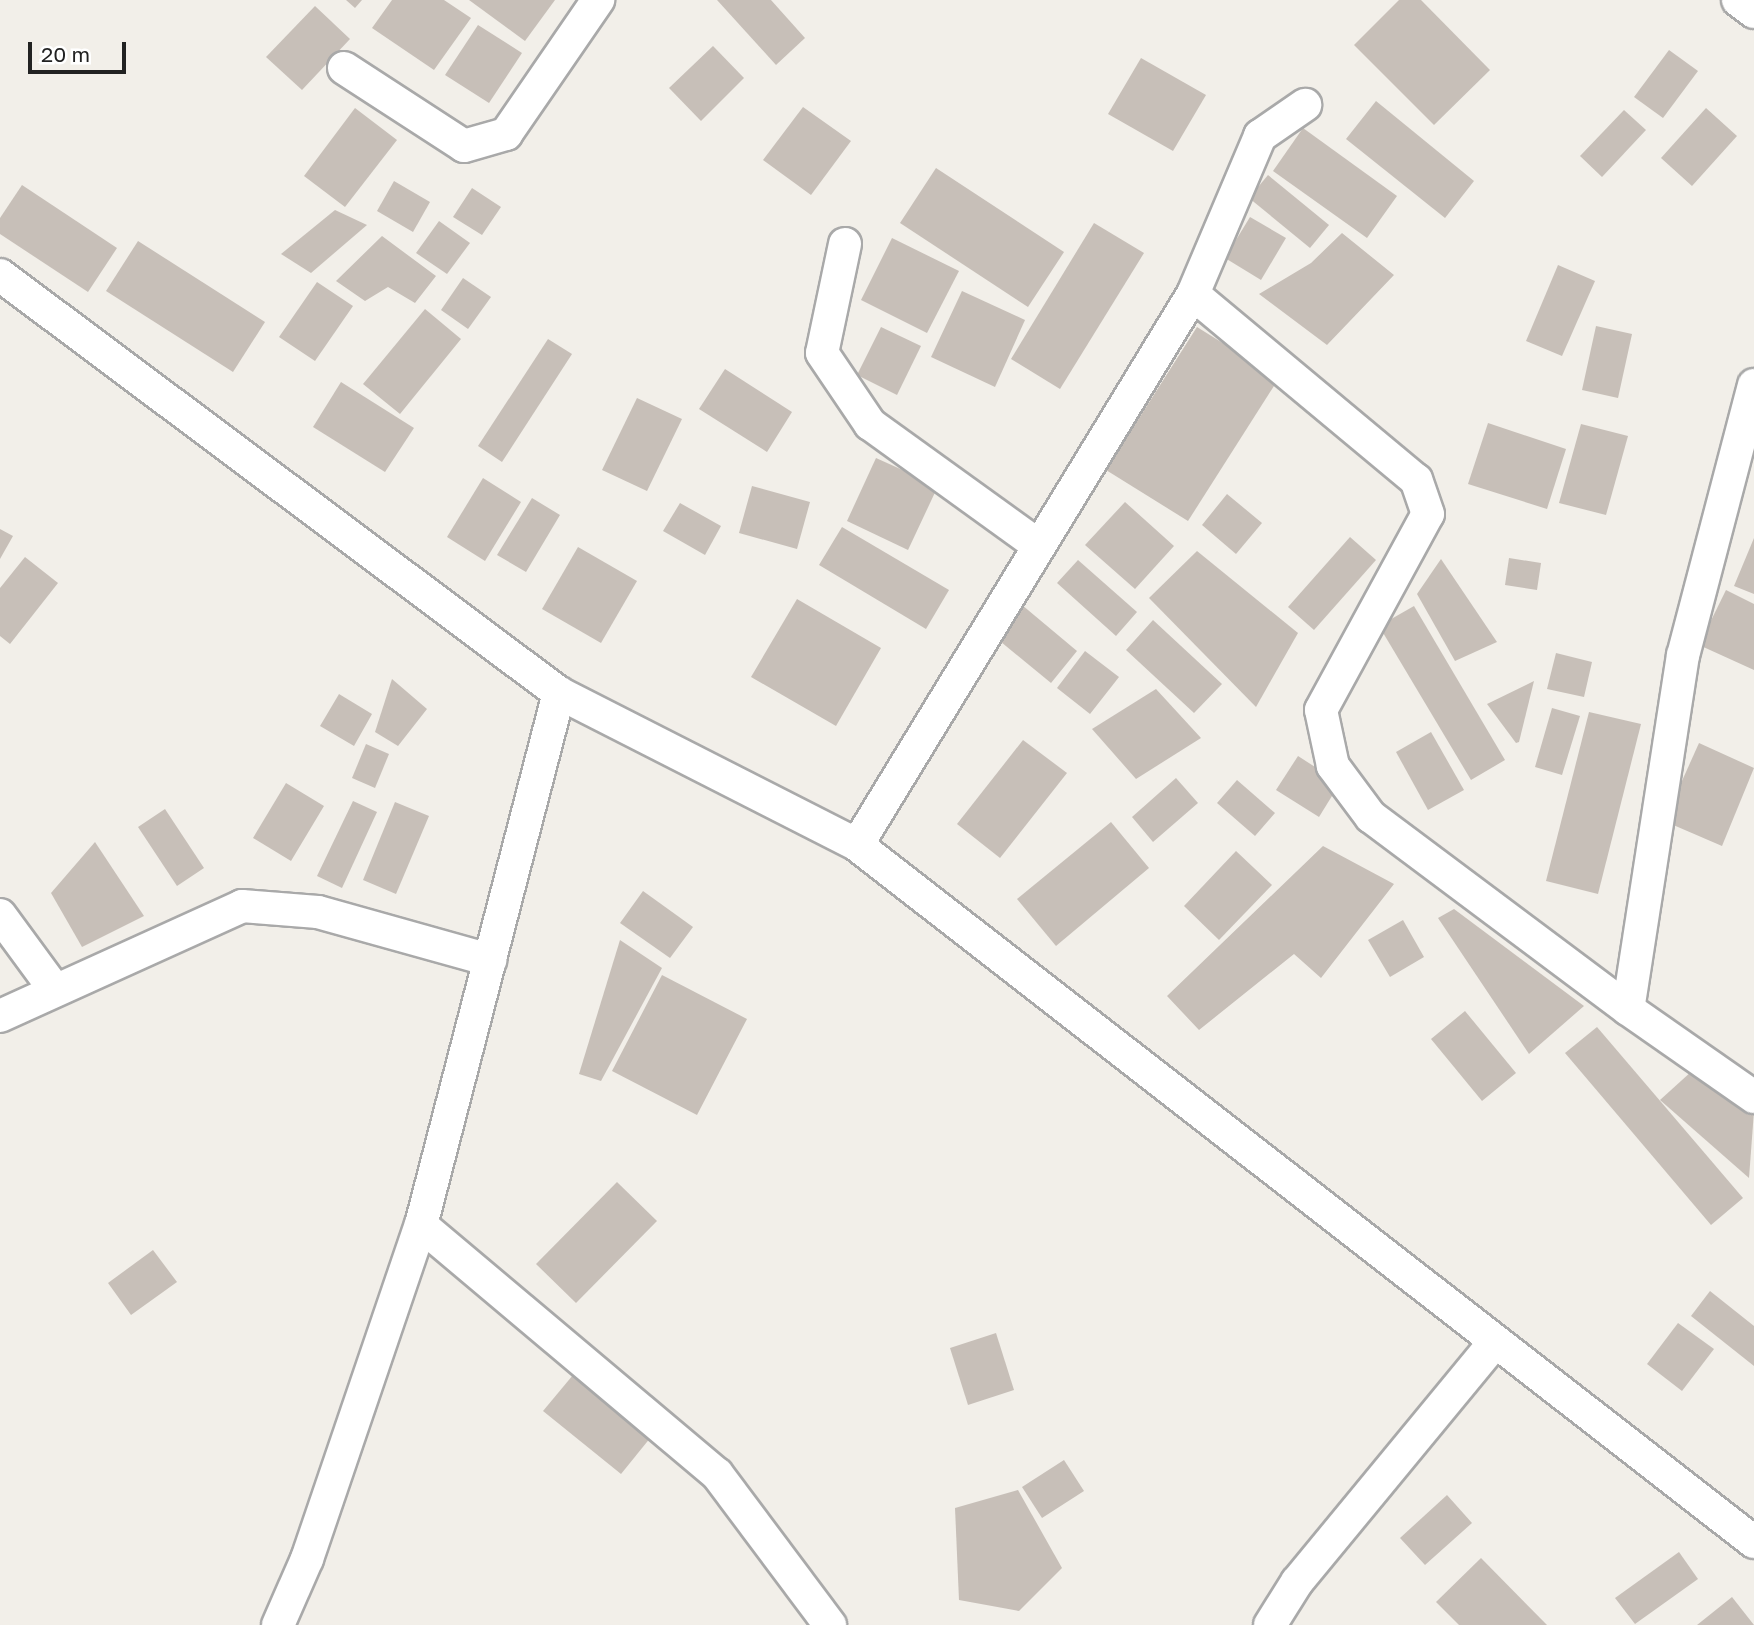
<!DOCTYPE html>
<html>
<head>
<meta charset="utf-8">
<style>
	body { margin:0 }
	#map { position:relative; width:1754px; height:1625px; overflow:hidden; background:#f2efe9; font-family:"Golos Text",sans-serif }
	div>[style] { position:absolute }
	.building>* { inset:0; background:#c7bfb8 }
	.roads { filter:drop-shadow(2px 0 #a9a9a9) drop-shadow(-2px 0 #a9a9a9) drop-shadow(0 2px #a9a9a9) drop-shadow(0 -2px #a9a9a9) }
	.minor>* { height:32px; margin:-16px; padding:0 16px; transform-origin:16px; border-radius:16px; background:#fff }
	span { translate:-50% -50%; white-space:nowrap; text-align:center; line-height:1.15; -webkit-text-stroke:7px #fff; paint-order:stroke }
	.scale { position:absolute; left:28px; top:42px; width:98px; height:32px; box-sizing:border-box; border:4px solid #222; border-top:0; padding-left:9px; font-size:21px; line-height:24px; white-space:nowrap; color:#222; -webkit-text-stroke:5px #fff; paint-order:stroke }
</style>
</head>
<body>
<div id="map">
	<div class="building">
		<div style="clip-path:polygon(346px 0,362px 0,355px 8px)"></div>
		<div style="clip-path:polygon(392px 0,444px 0,471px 18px,434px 70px,372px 28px)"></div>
		<div style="clip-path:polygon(469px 0,555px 0,525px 41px)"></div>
		<div style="clip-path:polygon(717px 0,771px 0,805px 38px,776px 65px)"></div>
		<div style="clip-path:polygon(1399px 0,1421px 0,1490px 70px,1434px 125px,1354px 45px)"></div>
		<div style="clip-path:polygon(315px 6px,350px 39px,302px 90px,266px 57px)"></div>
		<div style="clip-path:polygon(478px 25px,522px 53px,489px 103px,445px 75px)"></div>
		<div style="clip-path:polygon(713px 46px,744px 78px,701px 121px,669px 88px)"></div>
		<div style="clip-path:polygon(1669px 50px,1698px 71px,1663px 118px,1634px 97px)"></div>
		<div style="clip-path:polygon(1141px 58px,1206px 95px,1173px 151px,1108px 114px)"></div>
		<div style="clip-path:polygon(1376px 101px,1474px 181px,1445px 218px,1346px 139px)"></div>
		<div style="clip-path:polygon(803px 107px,851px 141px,811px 195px,763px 160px)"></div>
		<div style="clip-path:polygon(355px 108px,397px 140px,345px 207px,304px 176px)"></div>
		<div style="clip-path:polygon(1706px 108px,1737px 136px,1692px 186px,1661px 158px)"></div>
		<div style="clip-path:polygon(1624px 110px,1646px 130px,1602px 177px,1580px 156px)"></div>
		<div style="clip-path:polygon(1303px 128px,1397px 196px,1367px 238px,1273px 171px)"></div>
		<div style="clip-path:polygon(936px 168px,1064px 252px,1028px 307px,900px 223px)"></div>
		<div style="clip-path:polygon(1268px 175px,1329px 225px,1310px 248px,1249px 198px)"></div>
		<div style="clip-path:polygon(394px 181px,430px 202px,413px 232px,377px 211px)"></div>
		<div style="clip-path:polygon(22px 185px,117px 248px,88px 292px,0 234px,0 218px)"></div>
		<div style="clip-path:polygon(472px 188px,501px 207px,482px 235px,453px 217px)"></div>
		<div style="clip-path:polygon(335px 210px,367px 225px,311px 273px,281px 254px)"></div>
		<div style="clip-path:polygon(1250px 217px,1286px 238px,1261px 280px,1225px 258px)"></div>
		<div style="clip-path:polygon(439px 221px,470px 243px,447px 274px,416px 253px)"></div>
		<div style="clip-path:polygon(1094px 223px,1144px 253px,1060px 389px,1011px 359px)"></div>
		<div style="clip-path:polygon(1342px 233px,1394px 275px,1327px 345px,1259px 294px,1311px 263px)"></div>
		<div style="clip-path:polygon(382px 236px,436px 276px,415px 303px,388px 287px,365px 301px,336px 281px)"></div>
		<div style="clip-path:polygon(892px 238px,959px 271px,927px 333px,861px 300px)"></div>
		<div style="clip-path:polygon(138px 241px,265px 322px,233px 372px,106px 291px)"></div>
		<div style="clip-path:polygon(1558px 265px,1595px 281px,1562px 356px,1526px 341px)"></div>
		<div style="clip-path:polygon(463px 278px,491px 297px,468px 329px,441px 310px)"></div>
		<div style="clip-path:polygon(317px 282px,353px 306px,315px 361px,279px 337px)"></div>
		<div style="clip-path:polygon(962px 291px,1025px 320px,995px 387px,931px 357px)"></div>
		<div style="clip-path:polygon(425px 309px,461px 339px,400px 414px,363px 384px)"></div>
		<div style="clip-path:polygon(1596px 326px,1632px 334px,1618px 398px,1582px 390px)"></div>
		<div style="clip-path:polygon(881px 327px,921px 346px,897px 395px,857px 375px)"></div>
		<div style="clip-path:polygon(1197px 327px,1279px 378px,1188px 521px,1106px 470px)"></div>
		<div style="clip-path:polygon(548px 339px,572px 354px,502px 462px,478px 446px)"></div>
		<div style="clip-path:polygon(725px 369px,792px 412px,767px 452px,699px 409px)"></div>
		<div style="clip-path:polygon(341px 382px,414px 428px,385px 472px,313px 427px)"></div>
		<div style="clip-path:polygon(637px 398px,682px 419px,647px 491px,602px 470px)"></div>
		<div style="clip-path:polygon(1488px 423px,1566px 449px,1547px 509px,1468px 484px)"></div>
		<div style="clip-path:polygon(1581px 424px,1628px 436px,1606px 515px,1559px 503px)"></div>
		<div style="clip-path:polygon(876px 458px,938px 486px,908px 550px,847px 521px)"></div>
		<div style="clip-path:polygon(483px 478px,521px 502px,485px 561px,447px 537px)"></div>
		<div style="clip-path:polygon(752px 486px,810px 502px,797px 549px,739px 533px)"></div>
		<div style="clip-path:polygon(1227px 494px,1262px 523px,1236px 554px,1202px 525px)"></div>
		<div style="clip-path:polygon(532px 498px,560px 515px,526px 572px,497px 555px)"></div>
		<div style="clip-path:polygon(1125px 502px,1174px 546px,1135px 589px,1085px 545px)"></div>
		<div style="clip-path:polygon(680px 503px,721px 526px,705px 555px,663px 531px)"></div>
		<div style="clip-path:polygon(842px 527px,949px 590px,926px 629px,819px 565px)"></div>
		<div style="clip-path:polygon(0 529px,13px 536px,0 559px)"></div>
		<div style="clip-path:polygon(1350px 537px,1376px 560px,1314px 630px,1288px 607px)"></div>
		<div style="clip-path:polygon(1754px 538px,1754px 594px,1734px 586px)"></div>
		<div style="clip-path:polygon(578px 547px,637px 581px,601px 643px,542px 609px)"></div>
		<div style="clip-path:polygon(1197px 551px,1298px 633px,1256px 707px,1149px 598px)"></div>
		<div style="clip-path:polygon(25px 557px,58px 583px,10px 644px,0 636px,0 588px)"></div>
		<div style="clip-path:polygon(1509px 558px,1541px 563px,1537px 590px,1505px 585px)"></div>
		<div style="clip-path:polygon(1441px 559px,1497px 642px,1455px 661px,1417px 594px)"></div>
		<div style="clip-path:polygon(1078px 560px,1137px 612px,1116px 636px,1057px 583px)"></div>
		<div style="clip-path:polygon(1726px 590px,1754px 604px,1754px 670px,1699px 645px)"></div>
		<div style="clip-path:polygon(797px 599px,881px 648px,836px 726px,751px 677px)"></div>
		<div style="clip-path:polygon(1022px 605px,1077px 651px,1051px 683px,995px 637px)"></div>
		<div style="clip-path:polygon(1414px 606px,1505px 760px,1471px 780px,1379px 626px)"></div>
		<div style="clip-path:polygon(1153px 620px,1222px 684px,1194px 713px,1126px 650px)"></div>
		<div style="clip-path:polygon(1085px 651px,1119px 677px,1090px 714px,1057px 688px)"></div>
		<div style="clip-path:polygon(1556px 653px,1592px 662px,1584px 697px,1547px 689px)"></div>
		<div style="clip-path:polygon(392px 679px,427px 709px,398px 746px,375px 732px)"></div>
		<div style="clip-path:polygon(1534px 681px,1519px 742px,1516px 743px,1487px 704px)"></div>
		<div style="clip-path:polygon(1156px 689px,1201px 738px,1136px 779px,1092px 729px)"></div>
		<div style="clip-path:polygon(339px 694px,372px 714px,354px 746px,320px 726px)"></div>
		<div style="clip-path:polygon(1552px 708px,1580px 716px,1562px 775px,1535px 767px)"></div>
		<div style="clip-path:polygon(1589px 712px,1641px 724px,1598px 894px,1546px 881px)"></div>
		<div style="clip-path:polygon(1431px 732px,1464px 790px,1428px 810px,1396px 752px)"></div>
		<div style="clip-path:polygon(1023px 740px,1067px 773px,1000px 858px,957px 824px)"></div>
		<div style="clip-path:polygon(1699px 743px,1754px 768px,1722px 846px,1664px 821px)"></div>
		<div style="clip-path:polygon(366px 744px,389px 754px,375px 788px,352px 778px)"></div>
		<div style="clip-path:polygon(1298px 756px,1340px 783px,1319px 817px,1276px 790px)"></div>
		<div style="clip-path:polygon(1176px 778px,1198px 803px,1153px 842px,1132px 817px)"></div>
		<div style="clip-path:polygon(1237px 780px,1275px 813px,1255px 836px,1217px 803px)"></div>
		<div style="clip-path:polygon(286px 783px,324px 806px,291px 861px,253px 838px)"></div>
		<div style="clip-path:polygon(353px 801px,377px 812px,342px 888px,317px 876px)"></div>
		<div style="clip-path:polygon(395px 802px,429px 816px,396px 894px,363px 880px)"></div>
		<div style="clip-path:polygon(165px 809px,204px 868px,177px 886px,138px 827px)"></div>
		<div style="clip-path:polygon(1111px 822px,1149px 868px,1056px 946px,1017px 899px)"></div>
		<div style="clip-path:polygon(95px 842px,144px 916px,82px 947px,51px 893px)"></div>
		<div style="clip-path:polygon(1323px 846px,1394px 884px,1321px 978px,1294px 954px,1199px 1030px,1167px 996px)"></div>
		<div style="clip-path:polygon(1236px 851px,1272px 885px,1219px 940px,1184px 906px)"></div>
		<div style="clip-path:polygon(643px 891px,693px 927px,670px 958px,620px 923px)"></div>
		<div style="clip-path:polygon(1454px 909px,1584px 1006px,1529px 1054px,1438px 918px)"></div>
		<div style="clip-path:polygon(1403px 920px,1424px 957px,1390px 977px,1368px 940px)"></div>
		<div style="clip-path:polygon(620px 940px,662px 968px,601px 1081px,579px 1074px)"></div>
		<div style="clip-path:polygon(662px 975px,747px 1019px,697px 1115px,612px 1071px)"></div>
		<div style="clip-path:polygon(1465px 1011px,1516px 1073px,1482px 1101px,1431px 1039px)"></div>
		<div style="clip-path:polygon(1597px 1027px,1743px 1198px,1711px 1225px,1565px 1053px)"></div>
		<div style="clip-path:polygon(1692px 1071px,1754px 1111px,1749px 1178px,1660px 1100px)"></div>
		<div style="clip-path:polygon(617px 1182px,657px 1221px,576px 1303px,536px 1264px)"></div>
		<div style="clip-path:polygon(153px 1250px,177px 1282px,131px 1315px,108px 1283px)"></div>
		<div style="clip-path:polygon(1710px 1291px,1754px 1326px,1754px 1366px,1691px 1316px)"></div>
		<div style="clip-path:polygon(1678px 1323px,1714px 1349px,1682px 1391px,1647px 1364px)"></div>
		<div style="clip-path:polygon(996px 1333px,1014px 1390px,968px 1405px,950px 1348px)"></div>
		<div style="clip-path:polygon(573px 1375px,651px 1437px,621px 1474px,543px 1411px)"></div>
		<div style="clip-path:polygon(1064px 1460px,1084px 1491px,1042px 1518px,1022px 1487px)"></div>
		<div style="clip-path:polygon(1018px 1490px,1062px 1568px,1019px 1611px,959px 1600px,955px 1508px)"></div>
		<div style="clip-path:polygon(1447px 1495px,1472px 1523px,1425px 1565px,1400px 1538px)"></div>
		<div style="clip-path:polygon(1679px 1552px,1698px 1579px,1635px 1624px,1615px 1598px)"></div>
		<div style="clip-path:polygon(1481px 1558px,1547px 1625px,1459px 1625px,1436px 1602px)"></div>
		<div style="clip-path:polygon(1732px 1597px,1754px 1625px,1697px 1625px)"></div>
	</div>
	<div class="roads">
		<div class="minor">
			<div style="left:1738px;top:0;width:20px;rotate:37deg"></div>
			<div style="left:344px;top:68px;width:143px;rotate:33deg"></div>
			<div style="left:464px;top:146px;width:44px;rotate:-15.9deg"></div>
			<div style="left:506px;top:134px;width:163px;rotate:-55.5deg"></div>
			<div style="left:845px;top:244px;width:111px;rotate:101.9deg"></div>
			<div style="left:822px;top:353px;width:86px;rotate:55.9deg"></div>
			<div style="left:870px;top:424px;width:207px;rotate:35.8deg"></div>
			<div style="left:0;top:275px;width:698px;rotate:36.79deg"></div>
			<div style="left:559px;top:693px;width:335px;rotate:27deg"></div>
			<div style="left:1193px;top:294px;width:172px;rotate:-67deg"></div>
			<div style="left:1260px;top:136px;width:55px;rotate:-34.6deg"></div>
			<div style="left:1754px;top:385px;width:279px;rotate:104.7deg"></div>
			<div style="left:1683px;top:655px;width:358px;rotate:98.8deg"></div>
			<div style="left:1628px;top:1009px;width:154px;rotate:34.9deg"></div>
			<div style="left:0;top:915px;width:93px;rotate:53.7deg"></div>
			<div style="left:1628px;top:1009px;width:321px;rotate:-143.2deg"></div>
			<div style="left:1371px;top:817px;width:64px;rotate:-126.7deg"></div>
			<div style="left:1333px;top:766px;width:57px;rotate:-102.1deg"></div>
			<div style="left:1321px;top:710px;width:223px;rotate:-61.4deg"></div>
			<div style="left:1428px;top:514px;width:36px;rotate:-109deg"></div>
			<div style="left:1416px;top:480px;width:290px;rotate:-140.2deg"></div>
			<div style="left:1193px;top:294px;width:645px;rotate:121.37deg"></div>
			<div style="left:857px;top:845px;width:1136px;rotate:37.85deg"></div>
			<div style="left:0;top:1016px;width:266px;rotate:-24.4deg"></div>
			<div style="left:242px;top:906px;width:76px;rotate:4.5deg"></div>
			<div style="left:318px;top:912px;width:179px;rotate:15.6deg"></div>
			<div style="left:421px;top:1225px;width:387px;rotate:40.1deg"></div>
			<div style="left:717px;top:1474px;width:189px;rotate:53.2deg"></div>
			<div style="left:278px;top:1625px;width:72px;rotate:-66.3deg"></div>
			<div style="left:307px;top:1559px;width:353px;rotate:-71.2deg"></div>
			<div style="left:421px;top:1225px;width:550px;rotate:-75.46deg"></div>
			<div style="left:1270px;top:1625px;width:51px;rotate:-57.9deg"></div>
			<div style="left:1297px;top:1582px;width:308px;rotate:-50.5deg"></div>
		</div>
	</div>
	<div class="scale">20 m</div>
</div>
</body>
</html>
